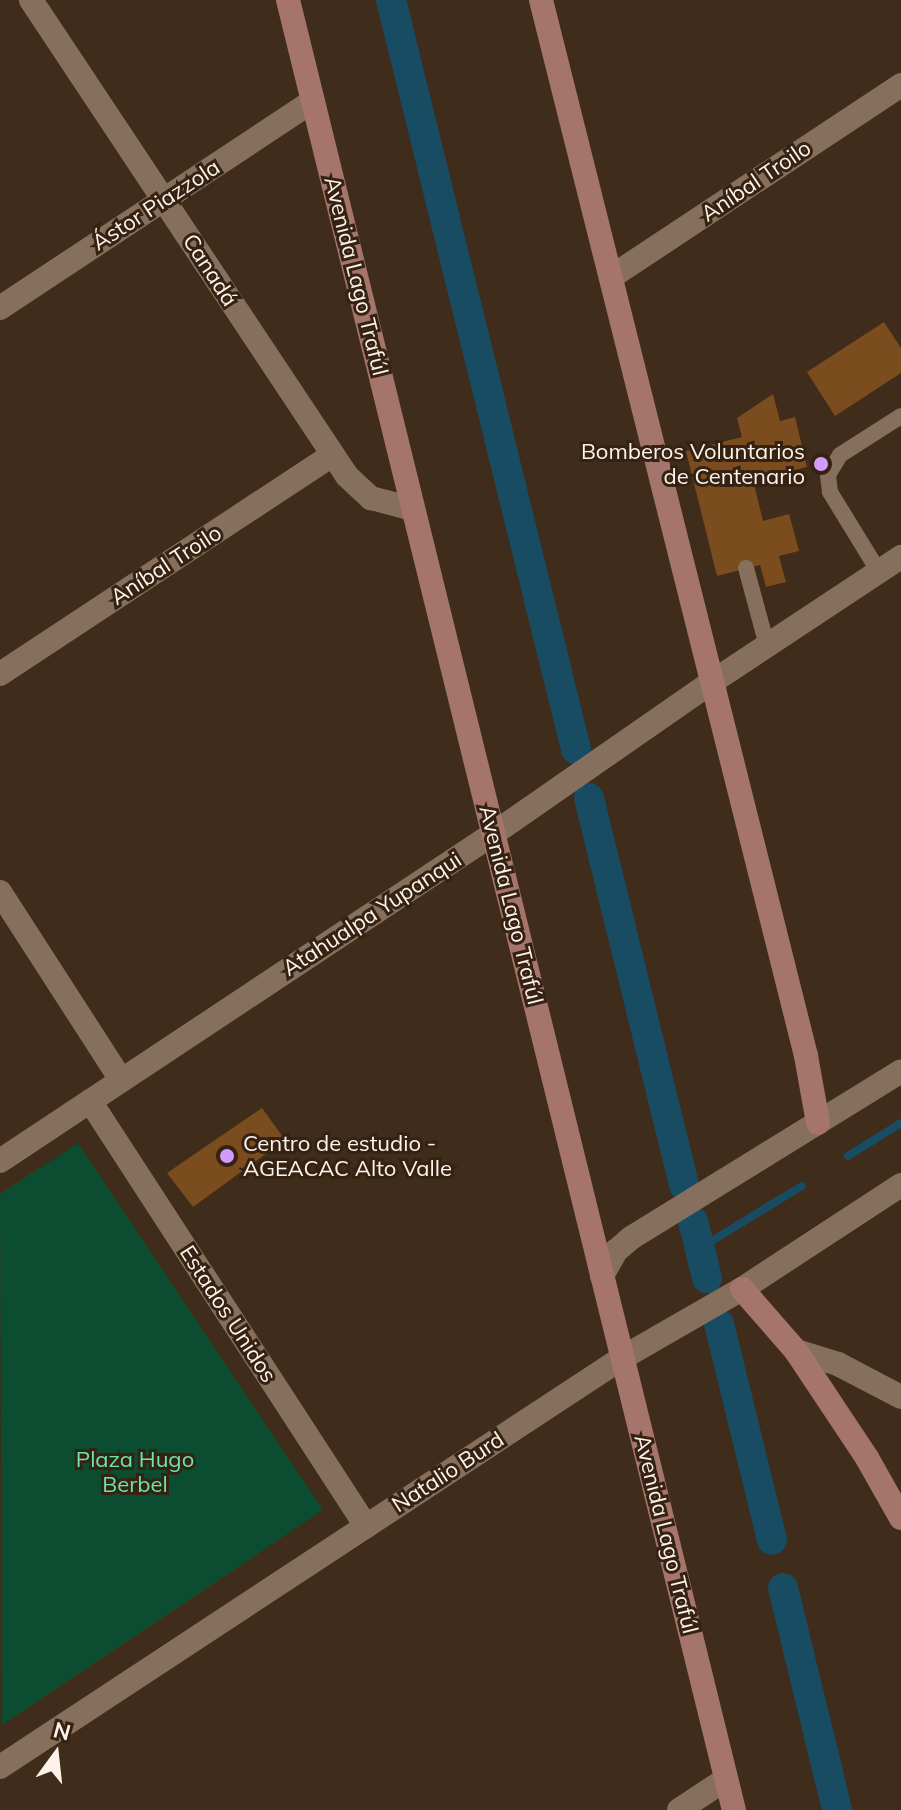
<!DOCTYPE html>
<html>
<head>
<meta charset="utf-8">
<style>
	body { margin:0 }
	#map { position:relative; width:901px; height:1810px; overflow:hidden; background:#402c1b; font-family:Mulish,sans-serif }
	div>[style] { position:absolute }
	.green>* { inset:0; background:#0c4d32 }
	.stream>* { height:8px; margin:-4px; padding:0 4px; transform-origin:4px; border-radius:4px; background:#174c62 }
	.canal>* { height:30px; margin:-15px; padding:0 15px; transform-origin:15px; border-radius:15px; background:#174c62 }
	.building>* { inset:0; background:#7b4c1d }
	.service>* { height:16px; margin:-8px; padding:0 8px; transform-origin:8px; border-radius:8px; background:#86705d }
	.minor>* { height:24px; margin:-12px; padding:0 12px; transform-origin:12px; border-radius:12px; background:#86705d }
	.tertiary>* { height:24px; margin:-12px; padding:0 12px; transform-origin:12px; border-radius:12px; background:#86705d }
	.secondary>* { height:24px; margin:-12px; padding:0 12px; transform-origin:12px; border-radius:12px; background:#a5756c }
	.dots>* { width:22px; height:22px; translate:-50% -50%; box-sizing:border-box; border:4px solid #352212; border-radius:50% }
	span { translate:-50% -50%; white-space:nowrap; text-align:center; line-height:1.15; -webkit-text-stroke:6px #352212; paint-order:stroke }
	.street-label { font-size:22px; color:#fdf3ea }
	.poi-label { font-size:22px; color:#fdf3ea }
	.right { translate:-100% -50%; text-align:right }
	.left { translate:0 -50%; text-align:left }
	.park-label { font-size:22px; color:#6ae6ab }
	.north { position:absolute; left:16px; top:1714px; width:80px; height:80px; -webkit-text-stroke:6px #352212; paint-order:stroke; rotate:15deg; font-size:22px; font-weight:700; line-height:32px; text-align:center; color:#fdf3ea }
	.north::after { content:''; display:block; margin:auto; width:28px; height:36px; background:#fdf3ea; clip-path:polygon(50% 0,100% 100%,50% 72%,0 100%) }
</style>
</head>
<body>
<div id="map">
	<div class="green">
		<div style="clip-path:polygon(78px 1143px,323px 1510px,2px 1725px,0 1194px)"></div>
	</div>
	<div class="stream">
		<div style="left:848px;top:1156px;width:62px;rotate:-31.9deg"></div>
		<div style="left:700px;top:1248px;width:119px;rotate:-31.3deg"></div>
	</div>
	<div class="canal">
		<div style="left:391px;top:0;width:772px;rotate:76.13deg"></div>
		<div style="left:589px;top:798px;width:399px;rotate:76.2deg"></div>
		<div style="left:693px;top:1221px;width:59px;rotate:76.2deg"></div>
		<div style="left:719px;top:1324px;width:222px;rotate:76.2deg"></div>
		<div style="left:783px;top:1588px;width:228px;rotate:76.3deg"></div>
	</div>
	<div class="building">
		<div style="clip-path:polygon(884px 322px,901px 348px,901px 373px,835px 416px,807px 372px)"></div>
		<div style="clip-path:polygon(773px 394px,780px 421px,795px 417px,807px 467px,753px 480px,763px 521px,789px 514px,799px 551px,779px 556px,786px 582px,766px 587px,760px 565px,717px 576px,686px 451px,742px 437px,737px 418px)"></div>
		<div style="clip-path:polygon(262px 1108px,285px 1140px,193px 1207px,167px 1173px)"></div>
	</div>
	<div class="service">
		<div style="left:746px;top:568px;width:81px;rotate:74.9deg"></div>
		<div style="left:879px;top:572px;width:94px;rotate:-121.5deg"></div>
		<div style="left:830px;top:492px;width:17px;rotate:-97deg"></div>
		<div style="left:828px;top:475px;width:23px;rotate:-59deg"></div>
		<div style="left:840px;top:455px;width:72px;rotate:-32.6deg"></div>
	</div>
	<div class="minor">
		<div style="left:31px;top:0;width:571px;rotate:56.42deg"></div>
		<div style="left:347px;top:476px;width:33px;rotate:43deg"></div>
		<div style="left:371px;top:498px;width:43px;rotate:14.7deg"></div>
		<div style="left:611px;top:277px;width:348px;rotate:-33.5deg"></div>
		<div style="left:0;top:308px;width:375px;rotate:-33.5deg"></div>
		<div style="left:0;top:674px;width:398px;rotate:-33.4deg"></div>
		<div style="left:0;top:892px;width:224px;rotate:57.2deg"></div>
		<div style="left:90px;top:1101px;width:507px;rotate:57deg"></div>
		<div style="left:0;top:1161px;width:592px;rotate:-33.56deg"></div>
		<div style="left:493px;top:834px;width:267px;rotate:-34.8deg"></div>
		<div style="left:712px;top:682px;width:227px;rotate:-33.5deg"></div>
		<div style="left:679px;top:1810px;width:56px;rotate:-33.4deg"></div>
	</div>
	<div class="tertiary">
		<div style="left:602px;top:1276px;width:29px;rotate:-61deg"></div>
		<div style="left:616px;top:1251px;width:20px;rotate:-41deg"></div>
		<div style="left:631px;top:1238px;width:317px;rotate:-31.7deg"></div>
		<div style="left:796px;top:1351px;width:44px;rotate:17.2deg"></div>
		<div style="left:838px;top:1364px;width:71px;rotate:27.6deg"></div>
		<div style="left:0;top:1767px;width:744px;rotate:-33.33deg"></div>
		<div style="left:622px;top:1358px;width:138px;rotate:-29.9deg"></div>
		<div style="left:742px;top:1289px;width:190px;rotate:-33.2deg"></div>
	</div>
	<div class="secondary">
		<div style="left:288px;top:0;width:1864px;rotate:76.16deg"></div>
		<div style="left:541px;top:0;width:1089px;rotate:75.91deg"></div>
		<div style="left:806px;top:1056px;width:68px;rotate:79.8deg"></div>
		<div style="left:742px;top:1289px;width:82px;rotate:48.9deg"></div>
		<div style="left:796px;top:1351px;width:128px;rotate:56.4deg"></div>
		<div style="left:867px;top:1458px;width:69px;rotate:60.5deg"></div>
	</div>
	<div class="dots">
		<div style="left:821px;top:464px;background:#d39cfc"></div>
		<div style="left:227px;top:1156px;background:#d39cfc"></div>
	</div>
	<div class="street-label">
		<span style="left:756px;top:181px;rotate:-34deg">Aníbal Troilo</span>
		<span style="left:156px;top:205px;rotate:-33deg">Ástor Piazzola</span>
		<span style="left:210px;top:270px;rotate:57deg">Canadá</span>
		<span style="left:356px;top:276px;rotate:76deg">Avenida Lago Trafúl</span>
		<span style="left:166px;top:565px;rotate:-33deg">Aníbal Troilo</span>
		<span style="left:511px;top:905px;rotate:76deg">Avenida Lago Trafúl</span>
		<span style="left:372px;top:914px;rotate:-33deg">Atahualpa Yupanqui</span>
		<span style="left:228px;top:1314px;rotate:57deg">Estados Unidos</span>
		<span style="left:448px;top:1472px;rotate:-33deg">Natalio Burd</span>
		<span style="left:666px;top:1534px;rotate:76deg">Avenida Lago Trafúl</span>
	</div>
	<div class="poi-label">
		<span class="right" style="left:805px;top:464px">Bomberos Voluntarios<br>de Centenario</span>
		<span class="left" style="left:243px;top:1156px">Centro de estudio -<br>AGEACAC Alto Valle</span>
	</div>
	<div class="park-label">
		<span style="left:135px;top:1472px">Plaza Hugo<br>Berbel</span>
	</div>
	<div class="north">N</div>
</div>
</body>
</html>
